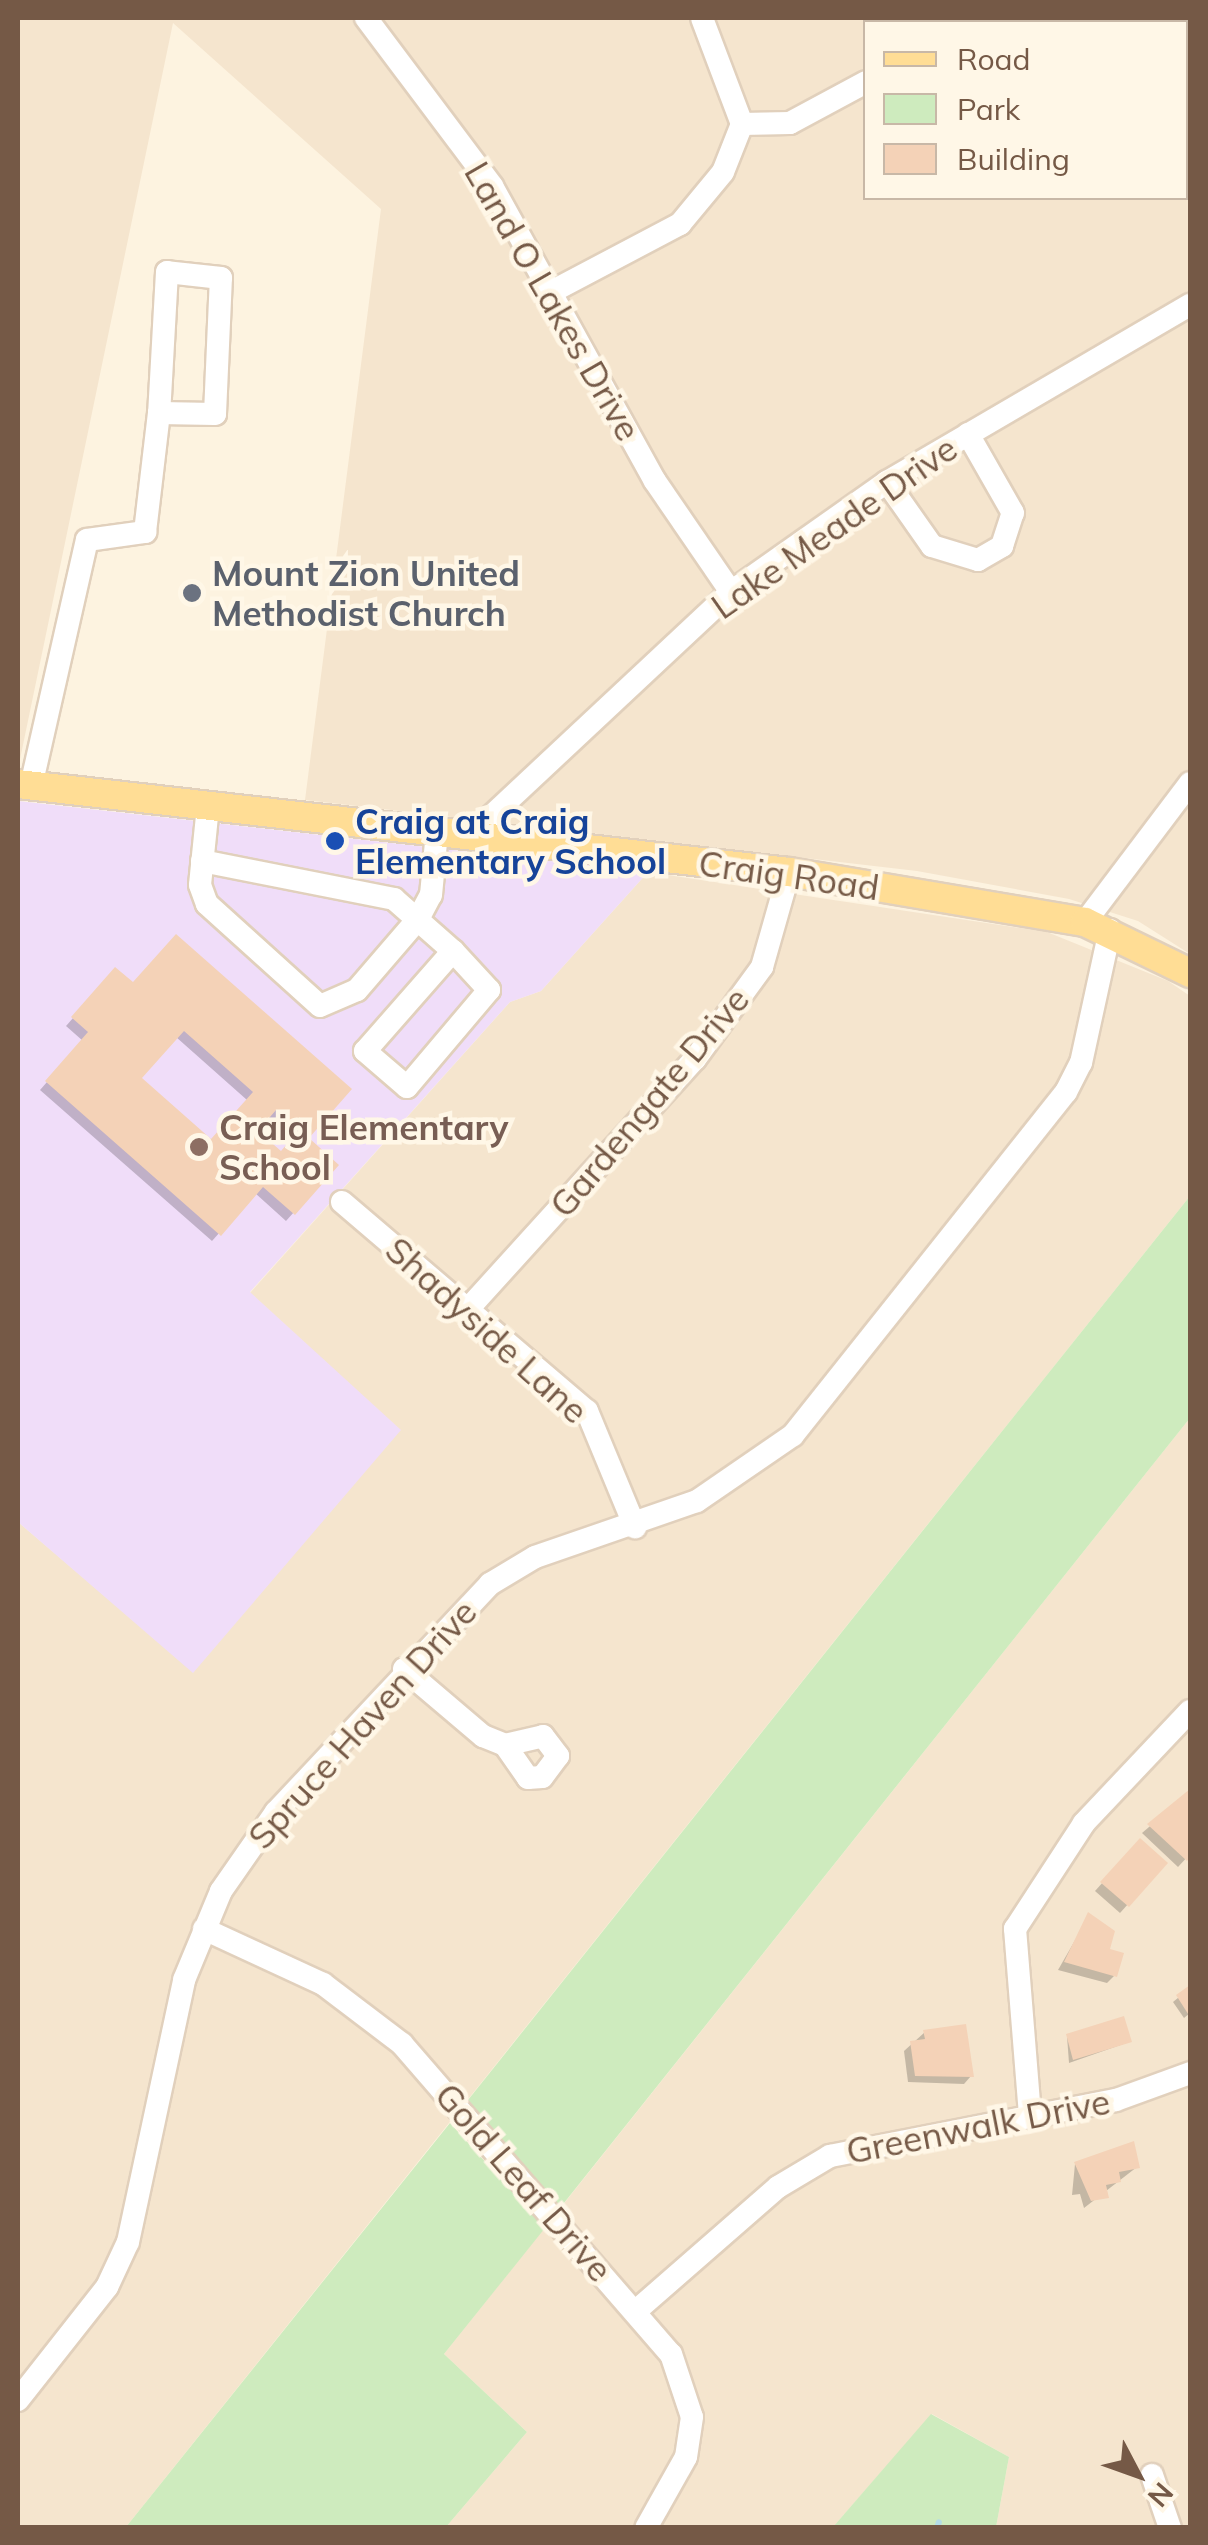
<!DOCTYPE html>
<html>
<head>
<meta charset="utf-8">
<style>
	body { margin:0 }
	#map { position:relative; width:1208px; height:2545px; overflow:hidden; background:#fdf3e0; font-family:Mulish,sans-serif }
	div>[style] { position:absolute }
	.residential>* { inset:0; background:#f5e5ce }
	.education>* { inset:0; background:#f0ddf9 }
	.green>* { inset:0; background:#ceebbe }
	.shadow>* { inset:0; background:#0003 }
	.stream>* { height:6px; margin:-3px; padding:0 3px; transform-origin:3px; border-radius:3px; background:#b4dde7 }
	.building>* { inset:0; background:#f4d2b7 }
	.roads { filter:drop-shadow(2px 0 #e1d0bc) drop-shadow(-2px 0 #e1d0bc) drop-shadow(0 2px #e1d0bc) drop-shadow(0 -2px #e1d0bc) }
	.minor>* { height:22px; margin:-11px; padding:0 11px; transform-origin:11px; border-radius:11px; background:#fff }
	.major>* { height:28px; margin:-14px; padding:0 14px; transform-origin:14px; border-radius:14px; background:#ffdd95 }
	.dots>* { width:28px; height:28px; translate:-50% -50%; box-sizing:border-box; border:5px solid #fff7e7; border-radius:50% }
	span { translate:-50% -50%; white-space:nowrap; text-align:center; line-height:1.15; -webkit-text-stroke:9px #fff7e7; paint-order:stroke }
	.street-label { font-size:35px; color:#755946 }
	.worship-label { font-size:35px; color:#5b616d; font-weight:700 }
	.left { translate:0 -50%; text-align:left }
	.transit-label { font-size:35px; color:#164399; font-weight:700 }
	.education-label { font-size:35px; color:#785e54; font-weight:700 }
	.frame { position:absolute; inset:0; border:20px solid #755946; pointer-events:none }
	.legend { position:absolute; left:863px; top:20px; width:325px; height:180px; box-sizing:border-box; background:#fff7e7; border:2px solid #c8b8a7; margin:0; padding:12px 18px; list-style:none; font-size:30px; color:#755946 }
	.legend li { display:flex; align-items:center; gap:20px; height:50px }
	.legend b { width:50px; border:2px solid #c8b8a7 }
	.north { position:absolute; left:1088px; top:2425px; width:100px; height:100px; -webkit-text-stroke:8px #fff7e7; paint-order:stroke; rotate:131deg; font-size:28px; font-weight:700; line-height:40px; text-align:center; color:#755946 }
	.north::after { content:''; display:block; margin:auto; width:35px; height:45px; background:#755946; clip-path:polygon(50% 0,100% 100%,50% 72%,0 100%) }
</style>
</head>
<body>
<div id="map">
	<div class="residential">
		<div style="clip-path:polygon(evenodd,18px 18px,1190px 18px,1190px 954px,1138px 921px,1069px 899px,917px 871px,305px 800px,381px 209px,173px 23px,18px 769px,18px 18px,866px 22px,1186px 22px,1186px 198px,866px 198px,866px 22px)"></div>
		<div style="clip-path:polygon(648px 872px,1047px 932px,1168px 981px,1190px 996px,1190px 1196px,126px 2527px,18px 2527px,18px 1522px,194px 1672px,250px 1293px,510px 1002px,541px 991px)"></div>
		<div style="clip-path:polygon(1190px 1418px,1190px 2527px,996px 2527px,1009px 2457px,932px 2414px,833px 2527px,446px 2527px,527px 2432px,444px 2354px)"></div>
	</div>
	<div class="education">
		<div style="clip-path:polygon(18px 801px,648px 872px,541px 991px,510px 1002px,250px 1292px,401px 1430px,193px 1673px,18px 1522px)"></div>
	</div>
	<div class="green">
		<div style="clip-path:polygon(1190px 1196px,1190px 1418px,560px 2208px,468px 2100px)"></div>
		<div style="clip-path:polygon(450px 2123px,545px 2228px,444px 2354px,527px 2432px,446px 2527px,126px 2527px)"></div>
		<div style="clip-path:polygon(931px 2414px,1009px 2457px,996px 2527px,833px 2527px)"></div>
	</div>
	<div class="shadow">
		<div style="clip-path:polygon(evenodd,168px 945px,305px 1138px,336px 1165px,286px 1221px,255px 1193px,212px 1241px,40px 1090px,83px 1041px,66px 1026px,108px 978px,133px 985px,168px 945px,176px 1037px,247px 1100px,211px 1142px,139px 1078px,176px 1037px,168px 945px,267px 1116px,293px 1139px,280px 1154px,254px 1131px,267px 1116px)"></div>
		<div style="clip-path:polygon(1190px 1792px,1190px 1854px,1178px 1867px,1142px 1833px)"></div>
		<div style="clip-path:polygon(1140px 1841px,1165px 1863px,1120px 1913px,1095px 1891px)"></div>
		<div style="clip-path:polygon(1089px 1916px,1114px 1976px,1107px 1983px,1058px 1970px)"></div>
		<div style="clip-path:polygon(1190px 1988px,1190px 2013px,1184px 2018px,1173px 2002px)"></div>
		<div style="clip-path:polygon(925px 2032px,971px 2076px,964px 2084px,908px 2082px,904px 2051px)"></div>
		<div style="clip-path:polygon(1067px 2036px,1129px 2042px,1069px 2063px)"></div>
		<div style="clip-path:polygon(1075px 2164px,1137px 2167px,1084px 2208px,1080px 2194px,1072px 2195px)"></div>
	</div>
	<div class="stream">
		<div style="left:937px;top:2528px;width:6px;rotate:-72deg"></div>
	</div>
	<div class="building">
		<div style="clip-path:polygon(evenodd,176px 934px,352px 1089px,309px 1138px,339px 1165px,295px 1215px,263px 1187px,221px 1236px,45px 1081px,88px 1032px,71px 1017px,115px 967px,133px 982px,176px 934px,184px 1031px,253px 1092px,211px 1139px,142px 1078px,184px 1031px,176px 934px,276px 1110px,299px 1130px,281px 1151px,258px 1131px,276px 1110px)"></div>
		<div style="clip-path:polygon(1190px 1789px,1190px 1857px,1187px 1861px,1147px 1824px)"></div>
		<div style="clip-path:polygon(1140px 1838px,1168px 1863px,1129px 1907px,1100px 1882px)"></div>
		<div style="clip-path:polygon(1088px 1912px,1115px 1931px,1110px 1949px,1124px 1953px,1117px 1977px,1064px 1962px)"></div>
		<div style="clip-path:polygon(1190px 1985px,1190px 2017px,1176px 1995px)"></div>
		<div style="clip-path:polygon(1124px 2016px,1132px 2042px,1073px 2060px,1066px 2034px)"></div>
		<div style="clip-path:polygon(966px 2024px,974px 2077px,915px 2076px,910px 2041px,925px 2039px,923px 2030px)"></div>
		<div style="clip-path:polygon(1134px 2141px,1140px 2168px,1119px 2172px,1121px 2182px,1106px 2185px,1109px 2198px,1091px 2201px,1074px 2162px)"></div>
	</div>
	<div class="roads">
		<div class="minor">
			<div style="left:366px;top:18px;width:210px;rotate:53.1deg"></div>
			<div style="left:492px;top:186px;width:337px;rotate:61.1deg"></div>
			<div style="left:655px;top:481px;width:135px;rotate:55.6deg"></div>
			<div style="left:953px;top:22px;width:9px;rotate:-27deg"></div>
			<div style="left:742px;top:124px;width:48px;rotate:-1.2deg"></div>
			<div style="left:790px;top:123px;width:86px;rotate:-28.3deg"></div>
			<div style="left:553px;top:291px;width:144px;rotate:-27.8deg"></div>
			<div style="left:680px;top:224px;width:67px;rotate:-50.4deg"></div>
			<div style="left:723px;top:172px;width:52px;rotate:-68.4deg"></div>
			<div style="left:742px;top:124px;width:113px;rotate:-110.7deg"></div>
			<div style="left:887px;top:482px;width:78px;rotate:54.9deg"></div>
			<div style="left:932px;top:546px;width:48px;rotate:16.9deg"></div>
			<div style="left:978px;top:560px;width:28px;rotate:-30deg"></div>
			<div style="left:1002px;top:546px;width:35px;rotate:-72deg"></div>
			<div style="left:1013px;top:513px;width:91px;rotate:-119.7deg"></div>
			<div style="left:31px;top:786px;width:252px;rotate:-77.2deg"></div>
			<div style="left:87px;top:540px;width:59px;rotate:-7.9deg"></div>
			<div style="left:145px;top:532px;width:120px;rotate:-83.3deg"></div>
			<div style="left:159px;top:413px;width:56px;rotate:1deg"></div>
			<div style="left:215px;top:414px;width:136px;rotate:-87.5deg"></div>
			<div style="left:221px;top:278px;width:54px;rotate:-173.7deg"></div>
			<div style="left:167px;top:272px;width:141px;rotate:93.2deg"></div>
			<div style="left:208px;top:806px;width:79px;rotate:95.8deg"></div>
			<div style="left:200px;top:885px;width:20px;rotate:70deg"></div>
			<div style="left:207px;top:904px;width:152px;rotate:42.1deg"></div>
			<div style="left:320px;top:1006px;width:40px;rotate:-23.4deg"></div>
			<div style="left:357px;top:990px;width:94px;rotate:-49.3deg"></div>
			<div style="left:418px;top:919px;width:27px;rotate:-62deg"></div>
			<div style="left:431px;top:895px;width:64px;rotate:-84.6deg"></div>
			<div style="left:469px;top:837px;width:359px;rotate:-43.1deg"></div>
			<div style="left:731px;top:592px;width:191px;rotate:-35.2deg"></div>
			<div style="left:887px;top:482px;width:351px;rotate:-30.3deg"></div>
			<div style="left:202px;top:861px;width:196px;rotate:11.2deg"></div>
			<div style="left:394px;top:899px;width:79px;rotate:41.4deg"></div>
			<div style="left:453px;top:951px;width:133px;rotate:131.3deg"></div>
			<div style="left:365px;top:1051px;width:55px;rotate:40.6deg"></div>
			<div style="left:407px;top:1087px;width:127px;rotate:-49.8deg"></div>
			<div style="left:489px;top:990px;width:53px;rotate:-132.7deg"></div>
			<div style="left:1085px;top:922px;width:174px;rotate:-52.9deg"></div>
			<div style="left:342px;top:1202px;width:322px;rotate:40.5deg"></div>
			<div style="left:587px;top:1411px;width:126px;rotate:67.5deg"></div>
			<div style="left:468px;top:1309px;width:338px;rotate:-47.8deg"></div>
			<div style="left:695px;top:1059px;width:114px;rotate:-53.9deg"></div>
			<div style="left:762px;top:967px;width:99px;rotate:-74.1deg"></div>
			<div style="left:404px;top:1669px;width:104px;rotate:40.3deg"></div>
			<div style="left:483px;top:1736px;width:24px;rotate:22deg"></div>
			<div style="left:505px;top:1745px;width:39px;rotate:-13deg"></div>
			<div style="left:543px;top:1736px;width:25px;rotate:53deg"></div>
			<div style="left:558px;top:1756px;width:26px;rotate:127deg"></div>
			<div style="left:542px;top:1777px;width:14px;rotate:176deg"></div>
			<div style="left:528px;top:1778px;width:40px;rotate:-124.9deg"></div>
			<div style="left:204px;top:1929px;width:131px;rotate:24.8deg"></div>
			<div style="left:323px;top:1984px;width:99px;rotate:37.2deg"></div>
			<div style="left:402px;top:2044px;width:410px;rotate:49.1deg"></div>
			<div style="left:671px;top:2354px;width:66px;rotate:71.6deg"></div>
			<div style="left:692px;top:2417px;width:40px;rotate:98.5deg"></div>
			<div style="left:686px;top:2457px;width:81px;rotate:119.4deg"></div>
			<div style="left:1030px;top:2115px;width:187px;rotate:-94.6deg"></div>
			<div style="left:1015px;top:1929px;width:126px;rotate:-56.9deg"></div>
			<div style="left:1084px;top:1823px;width:154px;rotate:-46.6deg"></div>
			<div style="left:637px;top:2310px;width:187px;rotate:-41.1deg"></div>
			<div style="left:778px;top:2187px;width:61px;rotate:-30.8deg"></div>
			<div style="left:830px;top:2156px;width:291px;rotate:-11.1deg"></div>
			<div style="left:1116px;top:2100px;width:79px;rotate:-20deg"></div>
			<div style="left:18px;top:2400px;width:144px;rotate:-51.8deg"></div>
			<div style="left:107px;top:2287px;width:50px;rotate:-65deg"></div>
			<div style="left:128px;top:2242px;width:268px;rotate:-77.9deg"></div>
			<div style="left:184px;top:1980px;width:96px;rotate:-67.4deg"></div>
			<div style="left:221px;top:1891px;width:96px;rotate:-55.2deg"></div>
			<div style="left:276px;top:1812px;width:313px;rotate:-46.8deg"></div>
			<div style="left:490px;top:1584px;width:52px;rotate:-31deg"></div>
			<div style="left:535px;top:1557px;width:171px;rotate:-19.1deg"></div>
			<div style="left:697px;top:1501px;width:116px;rotate:-34.5deg"></div>
			<div style="left:793px;top:1435px;width:438px;rotate:-51.5deg"></div>
			<div style="left:1066px;top:1092px;width:33px;rotate:-63deg"></div>
			<div style="left:1081px;top:1063px;width:136px;rotate:-77.7deg"></div>
			<div style="left:1152px;top:2475px;width:56px;rotate:71.2deg"></div>
		</div>
		<div class="major">
			<div style="left:18px;top:784px;width:776px;rotate:6.51deg"></div>
			<div style="left:789px;top:872px;width:300px;rotate:9.6deg"></div>
			<div style="left:1085px;top:922px;width:117px;rotate:25.9deg"></div>
		</div>
	</div>
	<div class="dots">
		<div style="left:192px;top:593px;background:#6b7280"></div>
		<div style="left:335px;top:841px;background:#1a4fb4"></div>
		<div style="left:199px;top:1147px;background:#8d6e63"></div>
	</div>
	<div class="street-label">
		<span style="left:553px;top:301px;rotate:60deg">Land O Lakes Drive</span>
		<span style="left:834px;top:527px;rotate:-35deg">Lake Meade Drive</span>
		<span style="left:789px;top:875px;rotate:8deg">Craig Road</span>
		<span style="left:649px;top:1102px;rotate:-50deg">Gardengate Drive</span>
		<span style="left:487px;top:1330px;rotate:42deg">Shadyside Lane</span>
		<span style="left:362px;top:1724px;rotate:-48deg">Spruce Haven Drive</span>
		<span style="left:978px;top:2126px;rotate:-11deg">Greenwalk Drive</span>
		<span style="left:524px;top:2182px;rotate:49deg">Gold Leaf Drive</span>
	</div>
	<div class="worship-label">
		<span class="left" style="left:212px;top:593px">Mount Zion United<br>Methodist Church</span>
	</div>
	<div class="transit-label">
		<span class="left" style="left:355px;top:841px">Craig at Craig<br>Elementary School</span>
	</div>
	<div class="education-label">
		<span class="left" style="left:219px;top:1147px">Craig Elementary<br>School</span>
	</div>
	<div class="frame"></div>
	<ul class="legend">
	<li><b style="height:12px;background:#ffdd95"></b>Road</li>
	<li><b style="height:28px;background:#ceebbe"></b>Park</li>
	<li><b style="height:28px;background:#f4d2b7"></b>Building</li>
	</ul>
	<div class="north">N</div>
</div>
</body>
</html>
